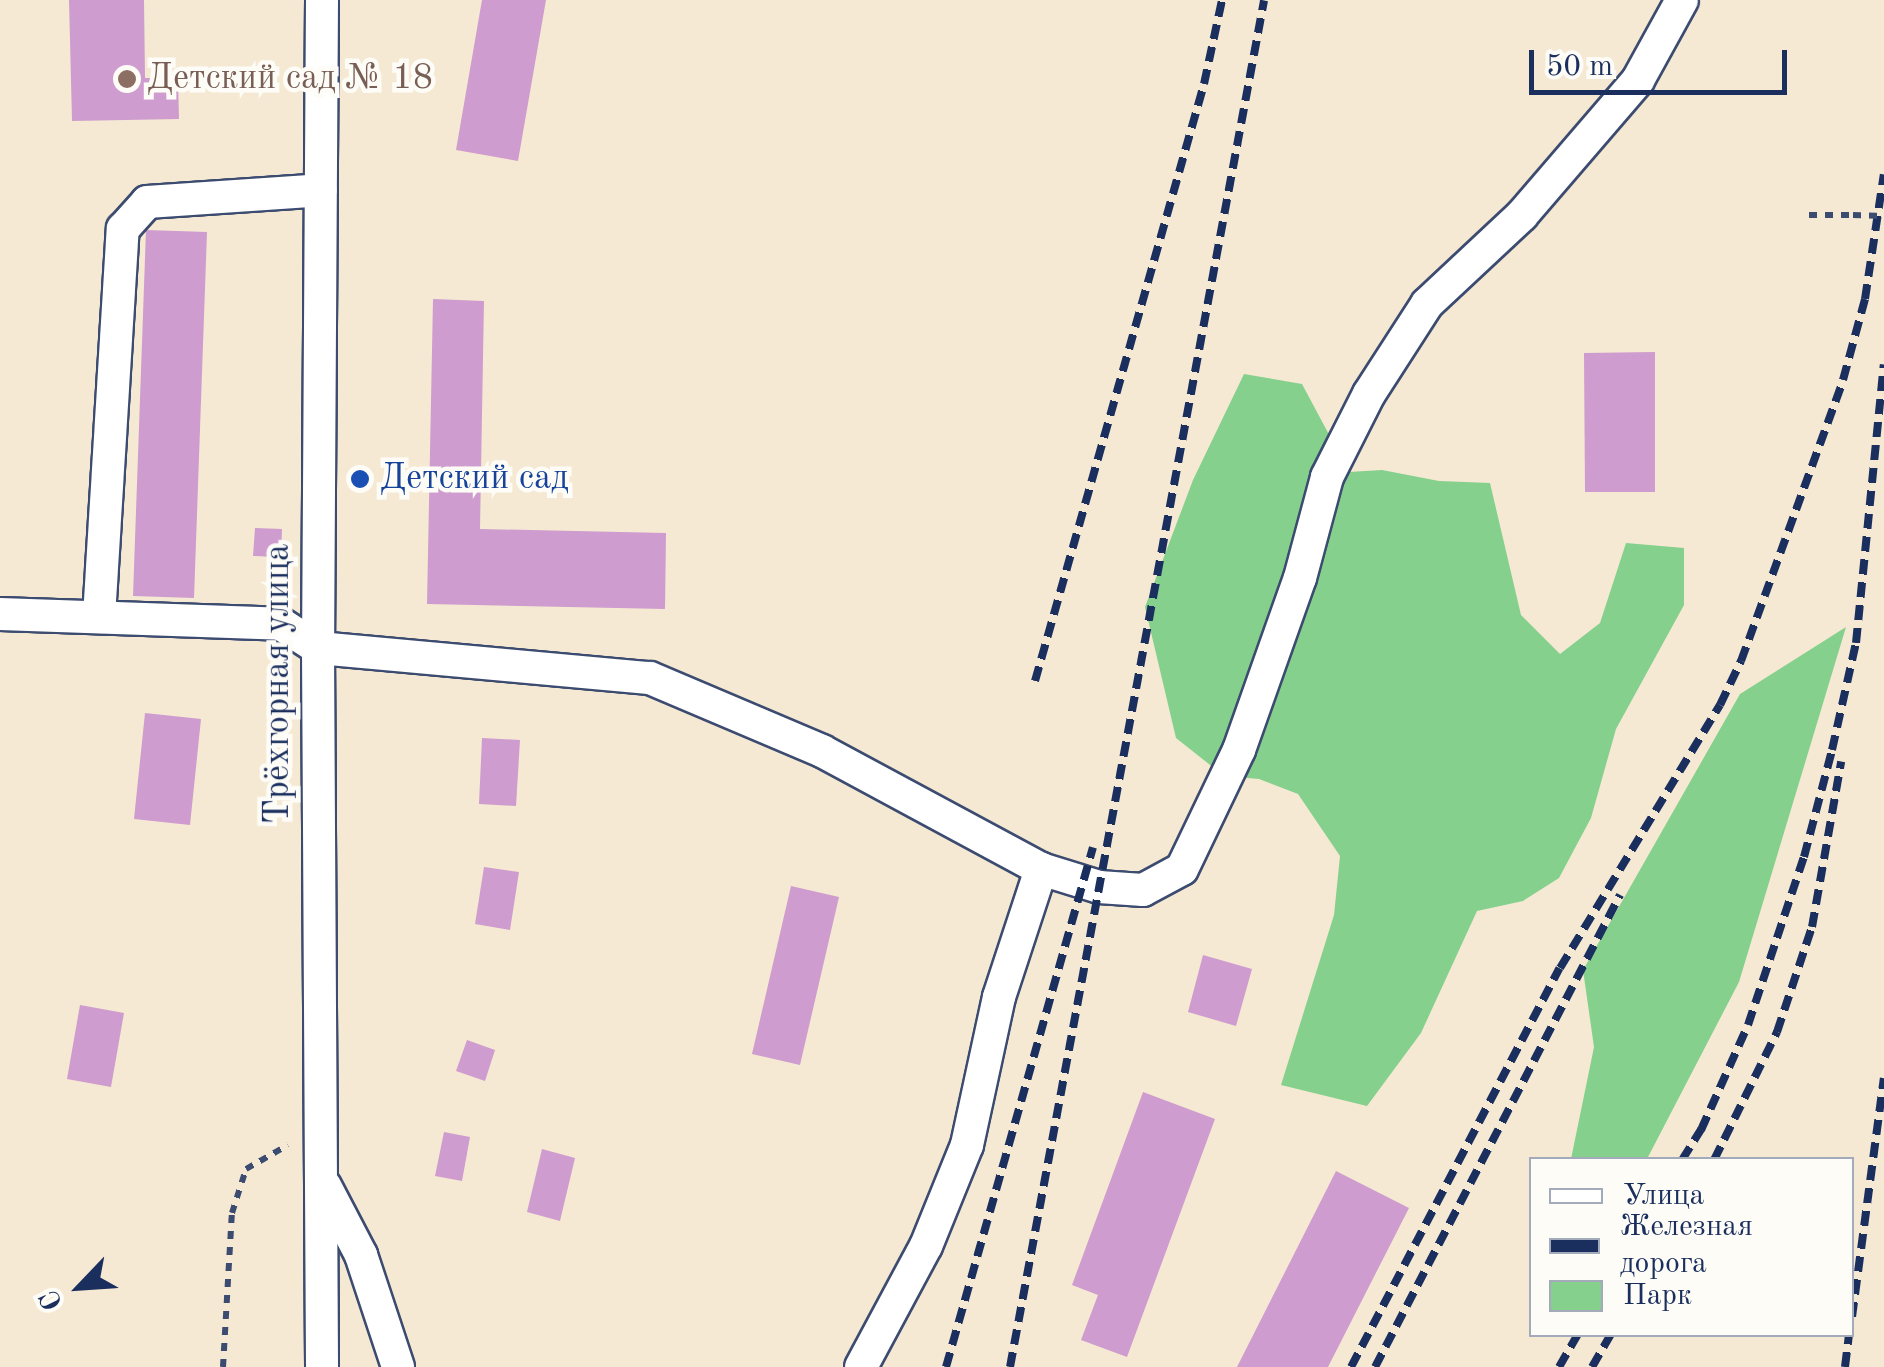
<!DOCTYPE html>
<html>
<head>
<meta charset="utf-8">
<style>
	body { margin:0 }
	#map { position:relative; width:1884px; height:1367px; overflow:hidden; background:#f5e9d3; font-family:"Old Standard TT",serif }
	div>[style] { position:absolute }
	.green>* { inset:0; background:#85d08d }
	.building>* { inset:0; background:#ce9cce }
	.path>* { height:6px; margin-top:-3px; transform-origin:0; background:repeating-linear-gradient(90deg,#3c4b70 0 8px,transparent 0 16px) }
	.roads { filter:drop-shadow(2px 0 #3c4b70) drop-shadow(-2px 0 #3c4b70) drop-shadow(0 2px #3c4b70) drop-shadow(0 -2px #3c4b70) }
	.minor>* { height:32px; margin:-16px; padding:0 16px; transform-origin:16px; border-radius:16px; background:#fff }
	.rail>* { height:8px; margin-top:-4px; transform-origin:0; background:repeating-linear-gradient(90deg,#1b2f5e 0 15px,transparent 0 23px) }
	.path-bridge>* { height:6px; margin-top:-3px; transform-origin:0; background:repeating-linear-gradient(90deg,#3c4b70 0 8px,transparent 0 16px) }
	.dots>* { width:28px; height:28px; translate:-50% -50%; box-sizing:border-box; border:5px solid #fdfcf7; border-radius:50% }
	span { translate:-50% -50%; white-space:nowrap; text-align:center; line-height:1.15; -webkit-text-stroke:9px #fdfcf7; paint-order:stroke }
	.education-label { font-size:35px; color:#785e54 }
	.left { translate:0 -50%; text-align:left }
	.transit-label { font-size:35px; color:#164399 }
	.street-label { font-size:35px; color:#1b2f5e }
	.legend { position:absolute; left:1529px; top:1157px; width:325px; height:180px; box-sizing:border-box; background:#fdfcf7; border:2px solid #a3aaba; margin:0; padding:12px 18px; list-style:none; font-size:30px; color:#1b2f5e }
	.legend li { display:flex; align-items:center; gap:20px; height:50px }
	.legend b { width:50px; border:2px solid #a3aaba }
	.north { position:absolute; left:30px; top:1237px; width:100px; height:100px; -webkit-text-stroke:8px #fdfcf7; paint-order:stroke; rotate:245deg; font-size:28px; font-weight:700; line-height:40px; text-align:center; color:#1b2f5e }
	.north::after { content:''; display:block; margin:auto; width:35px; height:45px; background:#1b2f5e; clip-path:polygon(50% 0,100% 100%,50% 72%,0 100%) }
	.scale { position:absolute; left:1529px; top:50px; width:258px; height:45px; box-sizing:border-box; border:5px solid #1b2f5e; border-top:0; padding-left:12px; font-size:30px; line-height:35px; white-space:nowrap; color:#1b2f5e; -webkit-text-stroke:8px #fdfcf7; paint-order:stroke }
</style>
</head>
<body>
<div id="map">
	<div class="green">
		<div style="clip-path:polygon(1244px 374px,1302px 384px,1349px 472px,1382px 470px,1439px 481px,1490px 483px,1521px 615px,1560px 654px,1600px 623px,1626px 543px,1684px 548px,1684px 605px,1616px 729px,1591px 818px,1559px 878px,1523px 901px,1477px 911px,1421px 1033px,1367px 1106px,1281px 1085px,1334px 915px,1340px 856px,1298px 794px,1259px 779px,1224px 776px,1176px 738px,1145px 607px,1193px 480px)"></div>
		<div style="clip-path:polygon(1846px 627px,1739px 982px,1647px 1159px,1571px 1159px,1594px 1047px,1583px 970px,1740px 694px)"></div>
	</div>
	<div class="building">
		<div style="clip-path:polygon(69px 0,144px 0,145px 78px,178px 78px,179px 119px,72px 121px)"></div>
		<div style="clip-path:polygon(482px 0,546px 0,518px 161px,456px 150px)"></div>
		<div style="clip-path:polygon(146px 230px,207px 232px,194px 598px,133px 596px)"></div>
		<div style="clip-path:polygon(433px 299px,484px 301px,480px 529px,666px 533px,665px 609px,427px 604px)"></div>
		<div style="clip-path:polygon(1655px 352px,1655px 492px,1585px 492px,1584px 353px)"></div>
		<div style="clip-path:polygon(255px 528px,282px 529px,281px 557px,253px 556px)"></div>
		<div style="clip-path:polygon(145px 713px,201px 719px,190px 825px,134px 819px)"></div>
		<div style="clip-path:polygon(482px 738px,520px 740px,516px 806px,479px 804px)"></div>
		<div style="clip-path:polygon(484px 867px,519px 872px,510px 930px,475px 924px)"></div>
		<div style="clip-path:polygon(791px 886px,839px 897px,800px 1065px,752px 1054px)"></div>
		<div style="clip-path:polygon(1203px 955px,1252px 969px,1236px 1026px,1188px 1012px)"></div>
		<div style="clip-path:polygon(80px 1005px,124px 1013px,111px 1087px,67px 1079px)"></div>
		<div style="clip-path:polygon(467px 1040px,495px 1050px,485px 1081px,456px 1071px)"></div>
		<div style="clip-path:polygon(1143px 1092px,1215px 1119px,1127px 1357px,1081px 1340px,1098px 1295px,1072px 1285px)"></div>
		<div style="clip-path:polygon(444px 1132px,470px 1137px,462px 1181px,435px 1176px)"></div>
		<div style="clip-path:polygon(542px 1149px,575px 1158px,560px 1221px,527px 1212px)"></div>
		<div style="clip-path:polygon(1336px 1171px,1409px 1208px,1328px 1367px,1237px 1367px)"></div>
	</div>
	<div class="path">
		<div style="left:1809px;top:215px;width:44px"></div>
		<div style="left:223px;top:1367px;width:154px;rotate:-86.7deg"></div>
		<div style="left:232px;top:1213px;width:46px;rotate:-72.3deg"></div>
		<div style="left:246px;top:1169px;width:48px;rotate:-29.7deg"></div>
	</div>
	<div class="roads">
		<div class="minor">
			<div style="left:322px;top:0;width:648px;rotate:90.35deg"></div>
			<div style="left:318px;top:648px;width:719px;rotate:89.68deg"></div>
			<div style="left:0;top:614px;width:281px;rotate:2deg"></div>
			<div style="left:281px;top:624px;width:44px;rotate:33deg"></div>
			<div style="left:318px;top:648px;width:333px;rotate:5.2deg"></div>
			<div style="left:650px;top:678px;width:187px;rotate:23deg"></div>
			<div style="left:822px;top:751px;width:249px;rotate:28.3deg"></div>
			<div style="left:1041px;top:869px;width:61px;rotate:17.2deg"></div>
			<div style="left:1099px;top:887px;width:44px;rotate:3.9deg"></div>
			<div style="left:1143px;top:890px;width:44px;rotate:-28.3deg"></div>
			<div style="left:1182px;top:869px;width:132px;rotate:-64.4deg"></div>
			<div style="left:1239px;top:750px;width:182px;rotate:-70.5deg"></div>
			<div style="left:1300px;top:578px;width:105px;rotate:-75deg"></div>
			<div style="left:1327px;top:477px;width:93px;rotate:-63.2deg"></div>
			<div style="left:1369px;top:394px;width:107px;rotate:-57.2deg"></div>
			<div style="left:1427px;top:304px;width:130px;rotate:-43.1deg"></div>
			<div style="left:1522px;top:215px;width:178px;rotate:-49.3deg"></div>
			<div style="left:1638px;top:80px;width:91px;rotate:-61.2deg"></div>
			<div style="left:99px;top:617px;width:389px;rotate:-86.5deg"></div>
			<div style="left:123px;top:229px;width:36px;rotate:-48deg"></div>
			<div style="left:147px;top:202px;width:174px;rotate:-3.9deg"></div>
			<div style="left:325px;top:1186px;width:78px;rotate:62.4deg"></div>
			<div style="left:361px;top:1255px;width:118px;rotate:71.7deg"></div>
			<div style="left:861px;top:1367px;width:137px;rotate:-61.8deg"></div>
			<div style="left:926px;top:1246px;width:109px;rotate:-67.9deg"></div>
			<div style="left:967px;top:1145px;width:151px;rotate:-77.8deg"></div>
			<div style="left:999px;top:997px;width:135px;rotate:-71.8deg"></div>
		</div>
	</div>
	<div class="rail">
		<div style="left:1035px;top:681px;width:620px;rotate:-74.19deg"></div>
		<div style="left:1204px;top:84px;width:86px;rotate:-77.9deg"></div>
		<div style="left:1682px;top:1160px;width:36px;rotate:-58deg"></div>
		<div style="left:1701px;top:1130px;width:115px;rotate:-65.9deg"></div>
		<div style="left:1748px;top:1025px;width:177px;rotate:-71.6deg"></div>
		<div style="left:1804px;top:857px;width:111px;rotate:-75.3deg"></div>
		<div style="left:1832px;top:750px;width:110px;rotate:-77.4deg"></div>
		<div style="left:1856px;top:643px;width:280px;rotate:-84.3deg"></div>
		<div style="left:1714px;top:1160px;width:143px;rotate:-63.8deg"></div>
		<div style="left:1777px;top:1032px;width:111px;rotate:-71.6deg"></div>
		<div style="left:1812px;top:927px;width:168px;rotate:-80deg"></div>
		<div style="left:1852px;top:1317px;width:241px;rotate:-82.4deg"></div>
		<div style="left:946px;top:1367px;width:540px;rotate:-74.21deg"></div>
		<div style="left:1010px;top:1367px;width:1390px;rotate:-79.47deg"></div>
		<div style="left:1351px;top:1367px;width:450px;rotate:-62.4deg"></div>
		<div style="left:1560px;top:968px;width:308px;rotate:-58.7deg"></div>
		<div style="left:1720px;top:705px;width:49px;rotate:-64.5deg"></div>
		<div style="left:1741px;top:661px;width:299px;rotate:-70deg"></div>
		<div style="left:1843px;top:380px;width:84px;rotate:-74.8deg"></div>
		<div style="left:1865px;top:299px;width:126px;rotate:-81.4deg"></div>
		<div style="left:1375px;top:1367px;width:532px;rotate:-62.57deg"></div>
		<div style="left:1559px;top:1367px;width:38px;rotate:-60deg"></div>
		<div style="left:1592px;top:1367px;width:38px;rotate:-60deg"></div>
		<div style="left:1845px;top:1367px;width:33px;rotate:-83deg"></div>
	</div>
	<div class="path-bridge">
		<div style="left:1853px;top:215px;width:31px;rotate:2deg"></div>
	</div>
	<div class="dots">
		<div style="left:127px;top:79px;background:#8d6e63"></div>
		<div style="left:360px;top:479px;background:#1a4fb4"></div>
	</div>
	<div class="education-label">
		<span class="left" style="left:147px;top:79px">Детский сад № 18</span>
	</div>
	<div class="transit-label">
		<span class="left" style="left:380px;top:479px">Детский сад</span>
	</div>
	<div class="street-label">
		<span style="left:279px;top:684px;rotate:-90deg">Трёхгорная улица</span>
	</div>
	<ul class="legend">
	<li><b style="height:12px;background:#fff"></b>Улица</li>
	<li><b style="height:12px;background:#1b2f5e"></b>Железная дорога</li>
	<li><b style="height:28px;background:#85d08d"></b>Парк</li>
	</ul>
	<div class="north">С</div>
	<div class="scale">50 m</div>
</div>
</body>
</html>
